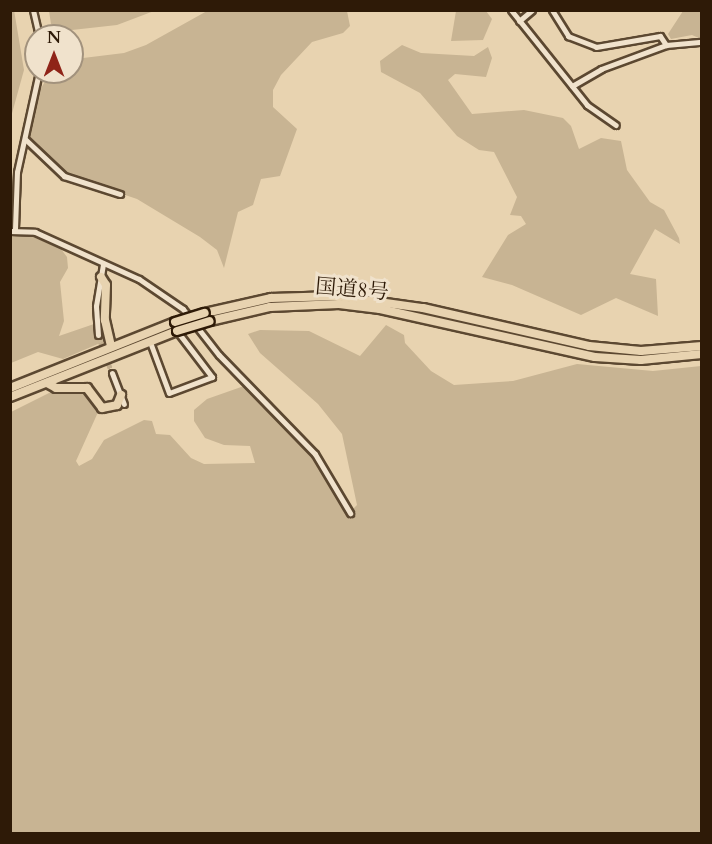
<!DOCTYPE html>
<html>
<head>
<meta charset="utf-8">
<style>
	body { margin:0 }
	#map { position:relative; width:712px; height:844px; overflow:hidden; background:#e8d3b0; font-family:Cardo,"Noto Serif JP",serif }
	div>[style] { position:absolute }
	.green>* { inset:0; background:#c8b493 }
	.minor-tunnel>* { height:5px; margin-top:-2.5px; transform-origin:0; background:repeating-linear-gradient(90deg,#c3ae8e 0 5px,transparent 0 7.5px) }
	.roads { filter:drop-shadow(2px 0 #5c4831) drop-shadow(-2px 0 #5c4831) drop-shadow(0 2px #5c4831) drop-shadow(0 -2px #5c4831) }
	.minor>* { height:5px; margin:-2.5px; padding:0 2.5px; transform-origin:2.5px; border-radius:2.5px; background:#f0e2cc }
	.trunk>* { height:8px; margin:-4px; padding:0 4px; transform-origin:4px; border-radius:4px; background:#e8d3b0 }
	.bridges { filter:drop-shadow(2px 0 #2e1a07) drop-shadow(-2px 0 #2e1a07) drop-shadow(0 2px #2e1a07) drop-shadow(0 -2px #2e1a07) }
	.trunk-bridge>* { height:8px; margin:-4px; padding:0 4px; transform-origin:4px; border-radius:4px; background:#e8d3b0 }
	span { translate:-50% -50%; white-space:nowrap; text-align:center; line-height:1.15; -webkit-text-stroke:6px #f0e2cc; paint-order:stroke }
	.street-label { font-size:21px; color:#2e1a07 }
	.frame { position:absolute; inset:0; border:12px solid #2e1a07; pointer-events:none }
	.north { position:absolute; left:24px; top:24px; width:60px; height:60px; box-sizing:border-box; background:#f0e2cc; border:2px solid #a2927d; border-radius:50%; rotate:0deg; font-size:16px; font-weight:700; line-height:24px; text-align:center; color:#2e1a07 }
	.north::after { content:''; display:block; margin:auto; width:21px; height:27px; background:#8f2418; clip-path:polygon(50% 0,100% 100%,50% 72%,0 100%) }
</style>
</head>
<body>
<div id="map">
	<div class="green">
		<div style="clip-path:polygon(14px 10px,24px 70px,11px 117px,10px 11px)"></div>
		<div style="clip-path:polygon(49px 11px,49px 10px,154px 11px,117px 25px,63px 31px,51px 24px)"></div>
		<div style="clip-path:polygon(207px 11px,347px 11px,350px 26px,343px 33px,312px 42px,281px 75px,273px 90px,273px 107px,297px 129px,280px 176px,261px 179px,253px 205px,238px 212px,224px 268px,217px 250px,200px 237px,137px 199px,66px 175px,26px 138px,38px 93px,51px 72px,72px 72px,75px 59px,124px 53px,146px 45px)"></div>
		<div style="clip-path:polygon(456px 11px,486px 11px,492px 19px,483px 40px,451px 41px)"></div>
		<div style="clip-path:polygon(683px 11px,701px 11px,701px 39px,692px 35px,671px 39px,668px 34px)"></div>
		<div style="clip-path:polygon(402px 45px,421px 53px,474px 56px,488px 47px,492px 58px,486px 77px,455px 74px,448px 80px,472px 114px,524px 110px,563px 118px,571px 126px,579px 149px,601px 138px,621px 141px,627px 170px,650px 202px,664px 210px,679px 238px,680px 244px,655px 229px,630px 274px,656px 279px,658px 316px,616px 298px,581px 315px,512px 285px,482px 277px,508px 235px,526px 224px,521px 216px,510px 215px,517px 197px,494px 152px,479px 150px,457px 136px,420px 93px,381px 72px,380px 61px)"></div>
		<div style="clip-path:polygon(22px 232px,61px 249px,67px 257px,68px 268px,60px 282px,64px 321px,59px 336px,94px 324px,95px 337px,105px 337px,105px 341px,63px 359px,38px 352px,11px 363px,11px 234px)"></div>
		<div style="clip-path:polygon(386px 325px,404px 335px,405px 343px,431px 371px,454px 385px,513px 381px,577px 364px,653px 371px,701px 366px,701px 833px,11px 834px,11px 412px,55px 390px,82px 389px,90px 393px,99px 410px,76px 461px,79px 466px,92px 459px,104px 440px,144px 420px,152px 421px,156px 434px,170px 435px,191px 458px,204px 464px,255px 463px,250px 446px,224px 445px,205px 438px,194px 421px,194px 410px,207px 399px,244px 386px,268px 405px,317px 460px,348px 507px,353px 509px,357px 505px,342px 434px,318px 404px,260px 353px,248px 334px,260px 330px,309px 331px,360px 356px)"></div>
	</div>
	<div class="minor-tunnel">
		<div style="left:98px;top:335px;width:40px;rotate:69.8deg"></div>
	</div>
	<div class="roads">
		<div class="minor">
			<div style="left:33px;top:10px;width:27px;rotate:77deg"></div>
			<div style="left:511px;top:10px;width:122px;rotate:51.3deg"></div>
			<div style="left:587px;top:105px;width:35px;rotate:35deg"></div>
			<div style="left:552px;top:10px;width:31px;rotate:58deg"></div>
			<div style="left:568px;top:36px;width:30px;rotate:21deg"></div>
			<div style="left:596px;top:47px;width:65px;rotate:-9.8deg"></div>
			<div style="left:660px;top:36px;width:11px;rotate:56deg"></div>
			<div style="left:519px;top:21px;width:17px;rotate:-40deg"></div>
			<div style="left:572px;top:86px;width:34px;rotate:-30deg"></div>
			<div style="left:601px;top:69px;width:69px;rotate:-20.3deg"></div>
			<div style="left:666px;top:45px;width:36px;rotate:-5deg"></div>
			<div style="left:25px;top:139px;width:54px;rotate:43.5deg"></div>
			<div style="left:64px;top:176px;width:59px;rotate:17.8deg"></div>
			<div style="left:15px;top:229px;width:57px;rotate:-88deg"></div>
			<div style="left:17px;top:172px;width:102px;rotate:-77.6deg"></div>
			<div style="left:10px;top:231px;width:25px;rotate:2deg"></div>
			<div style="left:35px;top:232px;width:114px;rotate:24.3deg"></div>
			<div style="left:139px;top:279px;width:53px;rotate:34.3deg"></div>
			<div style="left:183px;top:309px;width:58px;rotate:52deg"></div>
			<div style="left:219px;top:355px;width:138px;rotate:45.9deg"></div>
			<div style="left:315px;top:454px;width:69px;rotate:59.3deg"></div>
			<div style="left:98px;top:335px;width:29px;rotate:-94deg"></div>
			<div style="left:96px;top:306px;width:43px;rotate:-80.5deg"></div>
			<div style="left:150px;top:342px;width:54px;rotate:69.6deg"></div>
			<div style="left:169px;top:393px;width:46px;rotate:-20.4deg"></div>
			<div style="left:212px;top:377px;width:58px;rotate:-127.3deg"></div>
			<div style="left:112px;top:373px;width:33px;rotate:69deg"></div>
		</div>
		<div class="trunk">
			<div style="left:101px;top:277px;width:9px;rotate:58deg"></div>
			<div style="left:106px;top:285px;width:35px;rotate:92deg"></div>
			<div style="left:105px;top:320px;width:27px;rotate:77deg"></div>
			<div style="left:205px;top:313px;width:68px;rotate:-12.8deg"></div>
			<div style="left:271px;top:298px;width:65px;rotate:-1.8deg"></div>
			<div style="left:336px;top:296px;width:88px;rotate:7.9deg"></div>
			<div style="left:423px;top:308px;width:170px;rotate:12.9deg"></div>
			<div style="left:589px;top:346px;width:52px;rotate:5.5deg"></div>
			<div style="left:641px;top:351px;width:61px;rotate:-4.7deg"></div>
			<div style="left:210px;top:321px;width:62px;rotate:-13.1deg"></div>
			<div style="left:270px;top:307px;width:69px;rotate:-2.5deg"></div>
			<div style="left:339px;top:304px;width:41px;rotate:7deg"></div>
			<div style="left:380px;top:309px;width:220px;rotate:12.6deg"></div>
			<div style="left:595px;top:357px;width:46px;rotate:3.7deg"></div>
			<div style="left:641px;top:360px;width:61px;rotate:-5.6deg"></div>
			<div style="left:47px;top:383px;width:10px;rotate:29deg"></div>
			<div style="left:56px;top:388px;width:31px"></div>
			<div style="left:87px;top:388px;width:25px;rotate:53deg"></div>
			<div style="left:102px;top:408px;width:15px;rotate:-11deg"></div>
			<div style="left:117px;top:405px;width:11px;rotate:-68deg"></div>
			<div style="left:10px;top:388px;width:178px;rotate:-21.8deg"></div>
			<div style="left:10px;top:397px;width:180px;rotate:-21.6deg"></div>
		</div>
	</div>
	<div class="bridges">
		<div class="trunk-bridge">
			<div style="left:175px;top:322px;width:31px;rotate:-17deg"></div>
			<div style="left:177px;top:331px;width:34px;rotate:-17deg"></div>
		</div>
	</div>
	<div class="street-label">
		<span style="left:352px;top:290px;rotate:5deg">国道8号</span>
	</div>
	<div class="frame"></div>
	<div class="north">N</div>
</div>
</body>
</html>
